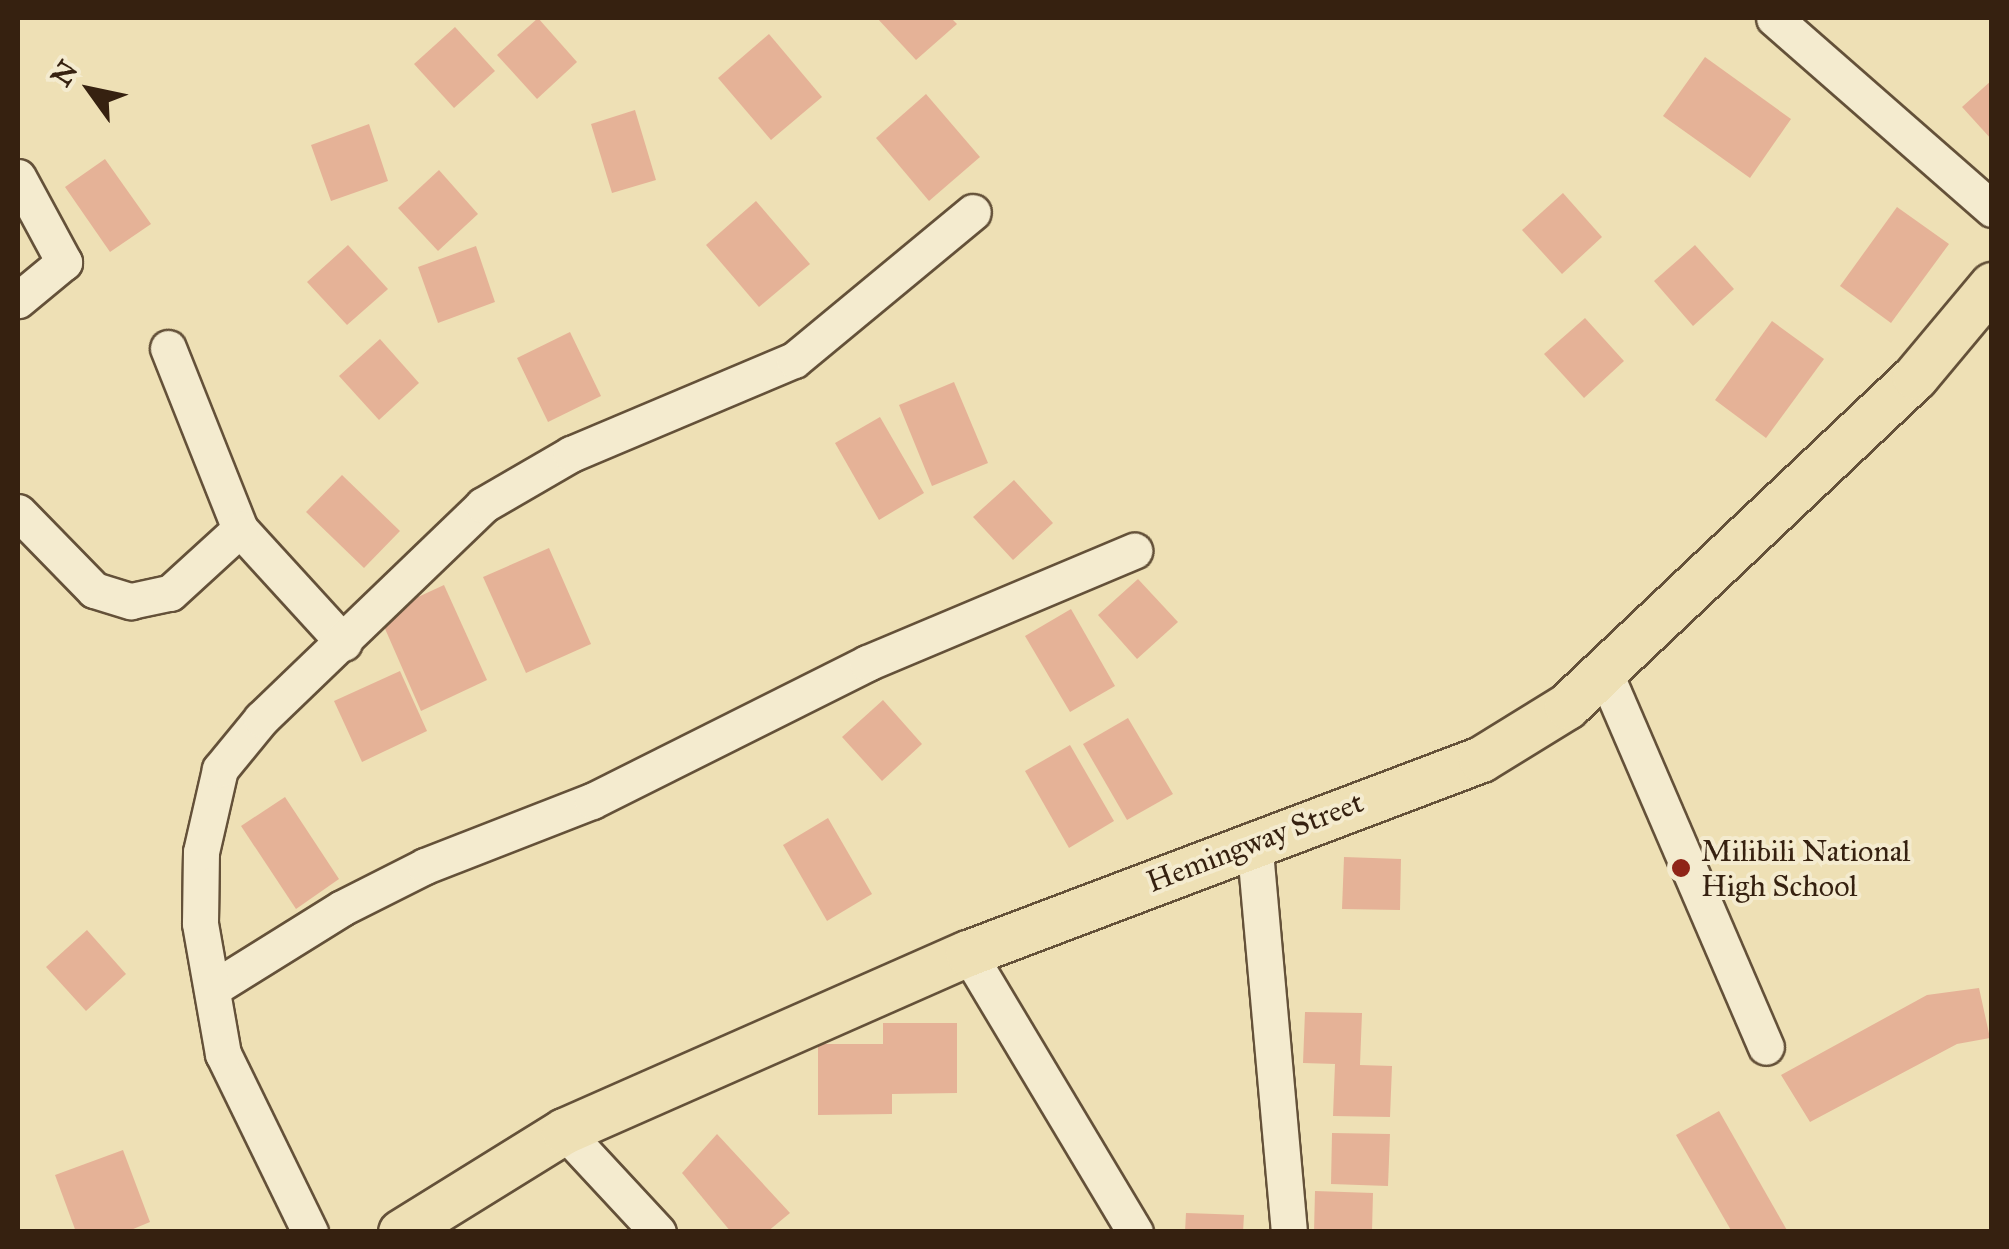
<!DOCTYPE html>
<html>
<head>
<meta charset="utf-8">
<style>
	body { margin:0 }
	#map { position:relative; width:2009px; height:1249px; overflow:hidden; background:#eee0b5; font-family:"IM FELL Great Primer",serif }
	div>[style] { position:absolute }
	.building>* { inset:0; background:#e5b297 }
	.roads { filter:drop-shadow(2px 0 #645139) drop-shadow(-2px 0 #645139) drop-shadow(0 2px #645139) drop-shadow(0 -2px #645139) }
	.minor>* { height:35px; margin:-17.5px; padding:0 17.5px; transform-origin:17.5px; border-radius:17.5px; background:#f4ebcf }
	.major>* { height:45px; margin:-22.5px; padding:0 22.5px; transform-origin:22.5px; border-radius:22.5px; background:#eee0b5 }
	.dots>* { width:28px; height:28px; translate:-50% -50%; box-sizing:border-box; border:5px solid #f4ebcf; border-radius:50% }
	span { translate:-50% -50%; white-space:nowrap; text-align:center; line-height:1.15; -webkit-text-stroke:8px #f4ebcf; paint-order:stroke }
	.street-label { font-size:30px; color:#362110 }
	.poi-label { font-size:30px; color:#362110 }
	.left { translate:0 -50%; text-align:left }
	.frame { position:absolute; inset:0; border:20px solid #362110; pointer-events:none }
	.north { position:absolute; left:40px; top:40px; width:100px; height:100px; -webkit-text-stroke:8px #f4ebcf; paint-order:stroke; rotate:303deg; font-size:28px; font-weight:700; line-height:40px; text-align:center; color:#362110 }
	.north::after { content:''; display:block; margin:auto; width:35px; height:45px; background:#362110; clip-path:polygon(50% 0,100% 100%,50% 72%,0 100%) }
</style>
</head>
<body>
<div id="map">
	<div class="building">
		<div style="clip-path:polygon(538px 18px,577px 62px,537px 99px,497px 55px)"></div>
		<div style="clip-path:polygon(877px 18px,951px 18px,957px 24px,916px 60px)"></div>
		<div style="clip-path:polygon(455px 27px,495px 71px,454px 108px,414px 64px)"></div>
		<div style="clip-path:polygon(769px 34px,822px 97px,771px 140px,718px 78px)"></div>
		<div style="clip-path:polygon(1705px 57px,1791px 119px,1750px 178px,1663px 116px)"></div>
		<div style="clip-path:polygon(1992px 80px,1992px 140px,1962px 107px)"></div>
		<div style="clip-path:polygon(926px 94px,980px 157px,929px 201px,876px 138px)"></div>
		<div style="clip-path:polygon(635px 110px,656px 180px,612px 193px,591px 124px)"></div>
		<div style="clip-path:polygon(369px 124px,388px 181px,331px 201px,311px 145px)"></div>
		<div style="clip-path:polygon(105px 159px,151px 224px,110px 252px,65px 187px)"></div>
		<div style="clip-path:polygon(439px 170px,478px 214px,438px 251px,398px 208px)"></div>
		<div style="clip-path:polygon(1563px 193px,1602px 237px,1562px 274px,1522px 230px)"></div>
		<div style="clip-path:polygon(756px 201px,810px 264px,759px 307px,706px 245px)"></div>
		<div style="clip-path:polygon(1897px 207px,1949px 244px,1891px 323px,1840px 286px)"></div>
		<div style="clip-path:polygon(348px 245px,388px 289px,347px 325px,307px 282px)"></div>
		<div style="clip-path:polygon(1695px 245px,1734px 289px,1693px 326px,1654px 281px)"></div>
		<div style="clip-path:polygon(476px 246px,495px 302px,438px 323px,418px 267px)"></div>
		<div style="clip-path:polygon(1585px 318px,1624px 361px,1584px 398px,1544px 354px)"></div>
		<div style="clip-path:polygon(1772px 321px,1824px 359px,1766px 438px,1715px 400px)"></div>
		<div style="clip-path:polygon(570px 332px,601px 396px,548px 422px,517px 358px)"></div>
		<div style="clip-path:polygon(380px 339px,419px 383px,379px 420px,339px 376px)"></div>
		<div style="clip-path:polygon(954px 382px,988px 463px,932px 486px,899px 405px)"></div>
		<div style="clip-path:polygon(880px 417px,924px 493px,879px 520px,835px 443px)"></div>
		<div style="clip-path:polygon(342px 475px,400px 531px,364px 568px,306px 512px)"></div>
		<div style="clip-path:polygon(1014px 480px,1053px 523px,1013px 560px,973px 517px)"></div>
		<div style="clip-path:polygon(549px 548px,591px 644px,526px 673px,483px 577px)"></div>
		<div style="clip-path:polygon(1138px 579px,1178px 622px,1137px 659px,1098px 615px)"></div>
		<div style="clip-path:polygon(444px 585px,487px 680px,421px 711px,379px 615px)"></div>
		<div style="clip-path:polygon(1071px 609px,1115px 686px,1070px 712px,1025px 636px)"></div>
		<div style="clip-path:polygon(400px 671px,427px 731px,362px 762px,334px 701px)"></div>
		<div style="clip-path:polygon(883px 700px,922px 744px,882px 781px,842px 737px)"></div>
		<div style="clip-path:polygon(1128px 718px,1173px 794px,1127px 820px,1083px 744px)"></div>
		<div style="clip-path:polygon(1070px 745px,1114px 821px,1069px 848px,1025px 771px)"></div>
		<div style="clip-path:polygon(285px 797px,339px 879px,296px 909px,241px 826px)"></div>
		<div style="clip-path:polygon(828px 818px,872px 894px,827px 921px,783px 845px)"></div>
		<div style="clip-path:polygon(1344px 857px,1401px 859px,1400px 910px,1342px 909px)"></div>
		<div style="clip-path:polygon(87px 930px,126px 974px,86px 1011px,46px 967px)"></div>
		<div style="clip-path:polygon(1979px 988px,1990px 1038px,1957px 1044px,1810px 1122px,1781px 1075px,1927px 995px)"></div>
		<div style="clip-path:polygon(1305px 1012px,1362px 1013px,1360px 1065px,1392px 1066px,1390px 1117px,1333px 1116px,1335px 1064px,1303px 1063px)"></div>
		<div style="clip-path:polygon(883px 1023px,957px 1023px,957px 1093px,892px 1094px,892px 1114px,818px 1115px,818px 1044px,883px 1044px)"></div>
		<div style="clip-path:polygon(1719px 1111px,1788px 1232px,1732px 1232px,1676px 1135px)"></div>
		<div style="clip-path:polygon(1332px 1133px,1390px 1134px,1388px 1186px,1331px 1184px)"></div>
		<div style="clip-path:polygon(717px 1134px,790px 1213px,767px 1232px,731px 1232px,682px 1173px)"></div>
		<div style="clip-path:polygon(123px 1150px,150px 1222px,126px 1232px,76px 1232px,55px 1175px)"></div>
		<div style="clip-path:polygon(1315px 1191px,1373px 1193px,1372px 1232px,1314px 1232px)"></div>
		<div style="clip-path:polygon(1186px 1213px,1244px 1215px,1243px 1232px,1185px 1232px)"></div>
	</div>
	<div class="roads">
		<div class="minor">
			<div style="left:1774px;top:18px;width:290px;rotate:41.2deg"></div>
			<div style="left:18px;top:177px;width:97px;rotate:61.6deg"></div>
			<div style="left:64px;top:262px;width:60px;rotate:140.4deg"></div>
			<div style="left:168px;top:348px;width:195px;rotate:68.3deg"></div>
			<div style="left:240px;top:529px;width:154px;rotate:47.6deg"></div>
			<div style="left:18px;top:512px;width:109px;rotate:45.7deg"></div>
			<div style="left:94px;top:590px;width:39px;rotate:17deg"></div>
			<div style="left:131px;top:601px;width:40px;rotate:-12deg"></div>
			<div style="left:170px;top:593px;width:95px;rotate:-42.4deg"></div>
			<div style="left:1604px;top:671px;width:409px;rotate:66.7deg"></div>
			<div style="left:1254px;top:840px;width:394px;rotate:84.9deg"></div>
			<div style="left:968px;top:953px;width:325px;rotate:59.1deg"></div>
			<div style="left:212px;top:989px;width:153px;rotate:-31.9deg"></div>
			<div style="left:342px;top:908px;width:93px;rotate:-26.8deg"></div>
			<div style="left:425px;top:866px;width:179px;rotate:-21.3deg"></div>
			<div style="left:592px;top:801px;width:308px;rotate:-26.6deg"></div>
			<div style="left:867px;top:663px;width:290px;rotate:-22.8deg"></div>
			<div style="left:564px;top:1131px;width:138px;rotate:47.1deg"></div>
			<div style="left:310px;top:1232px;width:198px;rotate:-116deg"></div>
			<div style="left:223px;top:1054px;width:133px;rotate:-100deg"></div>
			<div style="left:200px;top:923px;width:71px;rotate:-89.2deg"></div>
			<div style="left:201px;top:852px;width:85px;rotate:-77.1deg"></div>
			<div style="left:220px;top:769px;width:65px;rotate:-50.6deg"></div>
			<div style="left:261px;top:719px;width:308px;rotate:-43.9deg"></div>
			<div style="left:483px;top:505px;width:102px;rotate:-30.1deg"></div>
			<div style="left:571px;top:454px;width:242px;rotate:-22.9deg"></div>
			<div style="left:794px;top:360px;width:232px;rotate:-39.6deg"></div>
		</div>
		<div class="major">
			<div style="left:401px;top:1232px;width:192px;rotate:-31.8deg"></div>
			<div style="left:564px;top:1131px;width:441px;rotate:-23.8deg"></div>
			<div style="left:968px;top:953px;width:548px;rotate:-20.71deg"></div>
			<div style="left:1481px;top:759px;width:101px;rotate:-31.6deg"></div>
			<div style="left:1567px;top:706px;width:479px;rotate:-43.4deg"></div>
			<div style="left:1915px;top:377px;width:120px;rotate:-50.1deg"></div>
		</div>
	</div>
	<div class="dots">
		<div style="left:1681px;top:868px;background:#8f2418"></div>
	</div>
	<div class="street-label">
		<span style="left:1255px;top:842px;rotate:-21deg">Hemingway Street</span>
	</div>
	<div class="poi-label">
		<span class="left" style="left:1701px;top:868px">Milibili National<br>High School</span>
	</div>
	<div class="frame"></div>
	<div class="north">N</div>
</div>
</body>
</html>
